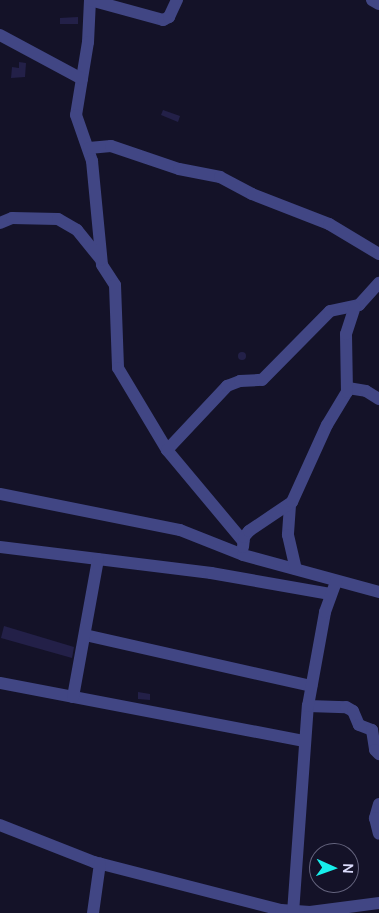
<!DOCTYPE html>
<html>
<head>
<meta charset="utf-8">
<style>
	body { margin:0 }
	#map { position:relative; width:379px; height:913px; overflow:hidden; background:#141228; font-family:Manrope,sans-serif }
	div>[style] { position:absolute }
	.building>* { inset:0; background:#232048 }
	.round { border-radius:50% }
	.minor>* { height:12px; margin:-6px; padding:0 6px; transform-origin:6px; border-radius:6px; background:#414684 }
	span { translate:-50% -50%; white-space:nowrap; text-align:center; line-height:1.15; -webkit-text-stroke:4.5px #141228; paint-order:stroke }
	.north { position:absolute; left:309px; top:843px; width:50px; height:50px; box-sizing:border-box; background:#141228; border:1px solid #64637d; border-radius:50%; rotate:92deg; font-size:14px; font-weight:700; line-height:20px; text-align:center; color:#dcdcfc }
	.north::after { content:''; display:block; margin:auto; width:18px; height:22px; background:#17eeeb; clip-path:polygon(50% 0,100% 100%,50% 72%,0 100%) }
</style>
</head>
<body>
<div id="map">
	<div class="building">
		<div style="clip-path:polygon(78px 17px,78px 24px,60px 24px,60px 18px)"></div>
		<div style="clip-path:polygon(19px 62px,26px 63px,25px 77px,11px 78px,12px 67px,19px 68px)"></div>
		<div style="clip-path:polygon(163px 110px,180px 116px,178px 122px,161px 115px)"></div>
		<div class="round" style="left:238px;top:352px;width:8px;height:8px"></div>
		<div style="clip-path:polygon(4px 626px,74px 647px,72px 658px,1px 638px)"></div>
		<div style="clip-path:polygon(138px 692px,150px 694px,150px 700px,138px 699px)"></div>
	</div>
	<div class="minor">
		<div style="left:90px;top:0;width:42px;rotate:92.7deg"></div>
		<div style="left:88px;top:42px;width:74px;rotate:99.3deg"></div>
		<div style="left:76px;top:115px;width:49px;rotate:70.8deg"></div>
		<div style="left:92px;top:161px;width:104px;rotate:84.5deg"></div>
		<div style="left:102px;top:265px;width:24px;rotate:57deg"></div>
		<div style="left:115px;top:285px;width:83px;rotate:87.9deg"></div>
		<div style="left:118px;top:368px;width:96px;rotate:59.1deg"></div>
		<div style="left:167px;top:450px;width:119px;rotate:50.1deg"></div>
		<div style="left:90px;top:0;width:76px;rotate:15.3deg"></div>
		<div style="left:163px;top:20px;width:7px;rotate:-27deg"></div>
		<div style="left:169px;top:17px;width:19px;rotate:-65deg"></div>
		<div style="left:372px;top:0;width:8px;rotate:30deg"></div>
		<div style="left:0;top:35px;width:93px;rotate:28.2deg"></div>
		<div style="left:89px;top:148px;width:22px;rotate:-5deg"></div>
		<div style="left:111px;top:146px;width:72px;rotate:18.7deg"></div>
		<div style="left:179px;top:169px;width:42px;rotate:11deg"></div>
		<div style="left:220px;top:177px;width:36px;rotate:28deg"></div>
		<div style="left:252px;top:194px;width:83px;rotate:21.3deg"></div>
		<div style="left:329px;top:224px;width:58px;rotate:31deg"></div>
		<div style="left:0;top:223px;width:13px;rotate:-23deg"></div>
		<div style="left:12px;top:218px;width:46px;rotate:1.2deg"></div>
		<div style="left:58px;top:219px;width:22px;rotate:30deg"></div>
		<div style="left:77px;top:230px;width:38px;rotate:51deg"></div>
		<div style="left:348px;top:388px;width:18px;rotate:9deg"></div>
		<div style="left:366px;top:391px;width:15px;rotate:32deg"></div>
		<div style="left:167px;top:450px;width:88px;rotate:-46.8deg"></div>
		<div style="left:227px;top:386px;width:14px;rotate:-21deg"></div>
		<div style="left:240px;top:381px;width:22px;rotate:-3deg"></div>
		<div style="left:262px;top:380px;width:97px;rotate:-45.4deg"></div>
		<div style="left:330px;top:311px;width:30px;rotate:-12deg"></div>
		<div style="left:359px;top:305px;width:30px;rotate:-48deg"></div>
		<div style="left:0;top:494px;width:184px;rotate:11.3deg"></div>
		<div style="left:180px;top:530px;width:68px;rotate:21.6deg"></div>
		<div style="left:243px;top:555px;width:141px;rotate:15.2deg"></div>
		<div style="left:290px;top:505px;width:30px;rotate:94deg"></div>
		<div style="left:288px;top:535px;width:35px;rotate:77deg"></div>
		<div style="left:0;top:547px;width:213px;rotate:7deg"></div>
		<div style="left:211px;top:573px;width:121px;rotate:10deg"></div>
		<div style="left:243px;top:547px;width:10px;rotate:-84deg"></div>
		<div style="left:244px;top:537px;width:8px;rotate:-50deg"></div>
		<div style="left:249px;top:531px;width:52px;rotate:-34deg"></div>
		<div style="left:292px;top:502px;width:85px;rotate:-65.6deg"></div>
		<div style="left:327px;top:425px;width:39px;rotate:-59deg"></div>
		<div style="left:347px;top:392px;width:58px;rotate:-91deg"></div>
		<div style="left:346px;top:334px;width:28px;rotate:-72deg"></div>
		<div style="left:85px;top:635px;width:232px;rotate:12.7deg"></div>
		<div style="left:0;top:683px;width:310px;rotate:10.8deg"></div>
		<div style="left:73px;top:697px;width:140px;rotate:-79.7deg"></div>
		<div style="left:308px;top:706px;width:38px;rotate:2deg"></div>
		<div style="left:346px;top:707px;width:8px;rotate:30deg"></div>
		<div style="left:353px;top:711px;width:15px;rotate:67deg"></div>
		<div style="left:359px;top:725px;width:14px;rotate:21deg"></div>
		<div style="left:372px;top:730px;width:20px;rotate:81deg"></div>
		<div style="left:375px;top:750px;width:6px;rotate:45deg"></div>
		<div style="left:379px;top:804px;width:15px;rotate:106deg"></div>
		<div style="left:375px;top:818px;width:16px;rotate:76deg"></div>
		<div style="left:0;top:825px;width:101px;rotate:21.5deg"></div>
		<div style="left:94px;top:862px;width:193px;rotate:14.4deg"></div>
		<div style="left:281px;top:910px;width:29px;rotate:4deg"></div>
		<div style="left:310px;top:912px;width:70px;rotate:-7.4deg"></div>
		<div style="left:93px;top:913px;width:50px;rotate:-82deg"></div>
		<div style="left:293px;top:913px;width:208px;rotate:-85.9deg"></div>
		<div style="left:308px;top:706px;width:96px;rotate:-79.7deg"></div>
		<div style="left:325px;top:612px;width:33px;rotate:-70deg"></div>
	</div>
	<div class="north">N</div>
</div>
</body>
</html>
